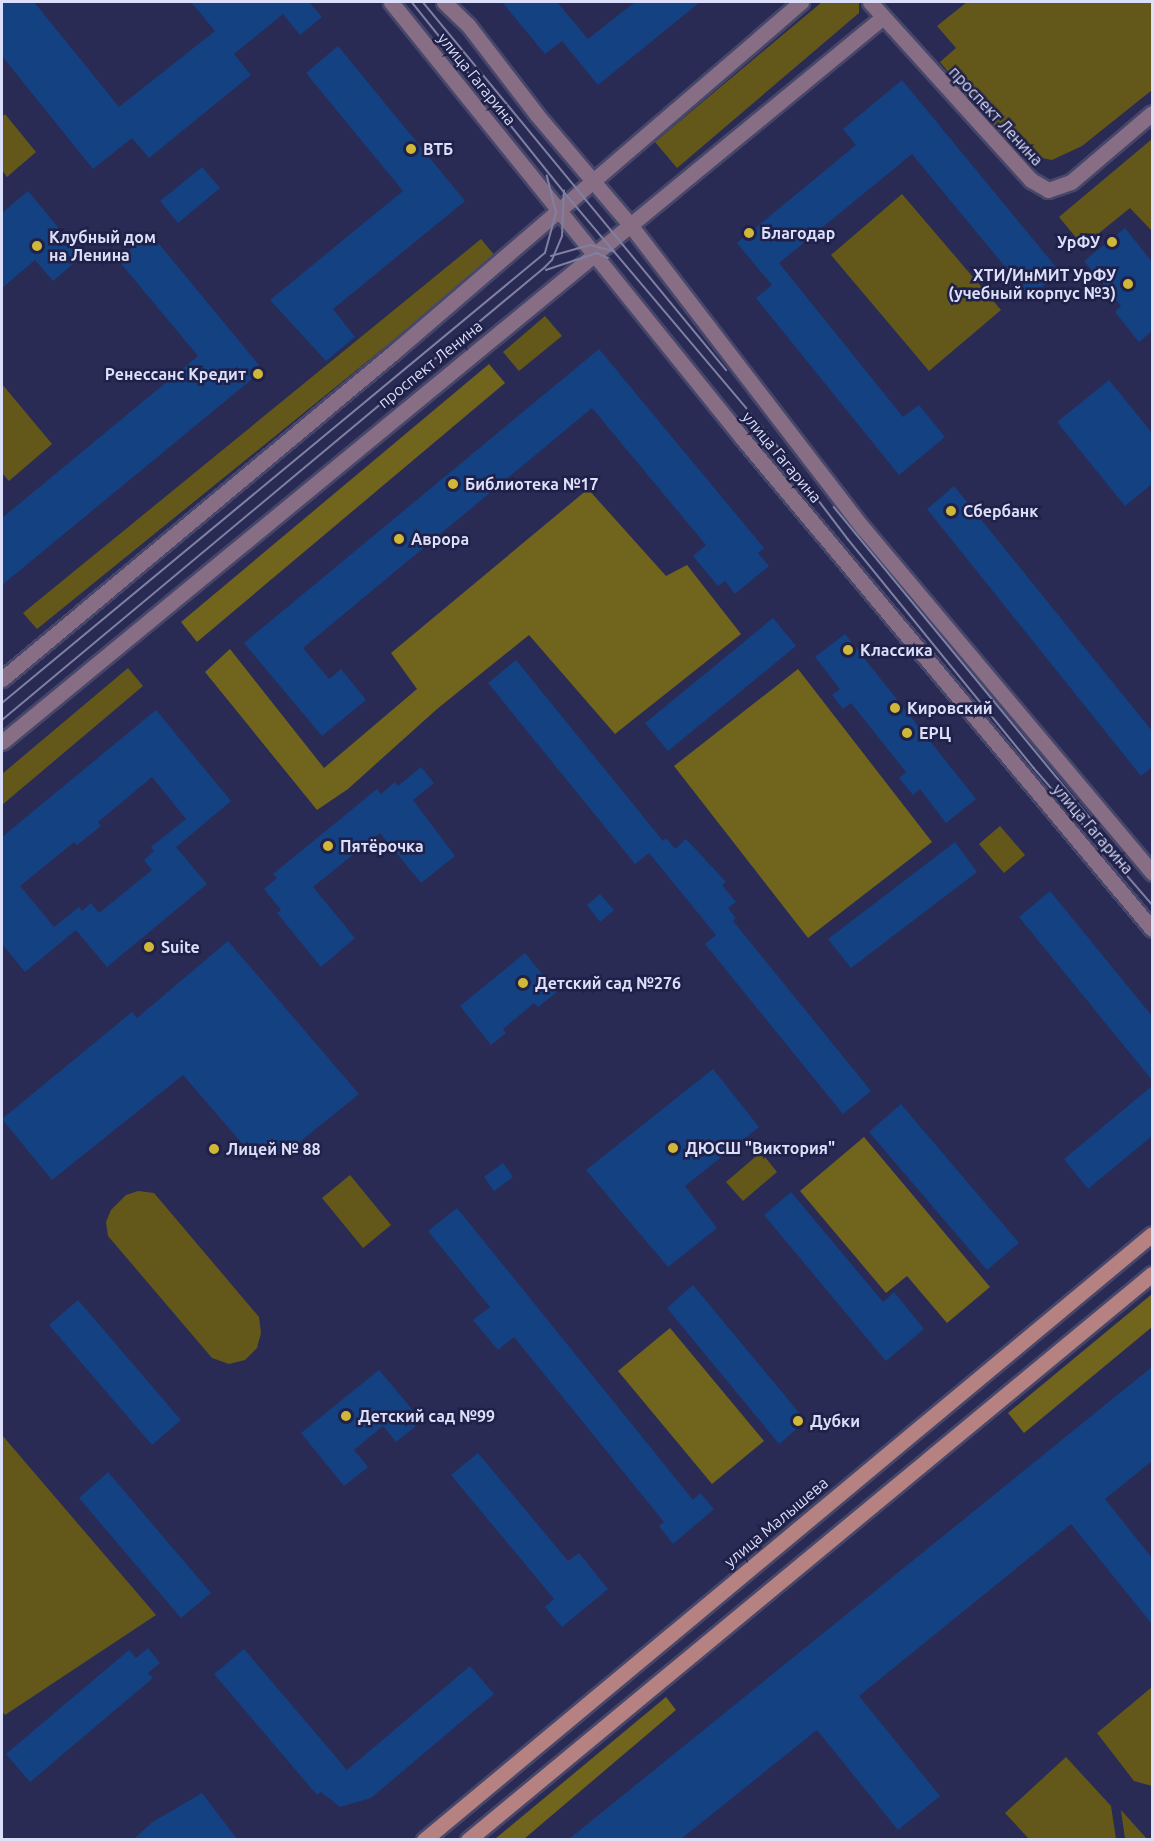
<!DOCTYPE html>
<html>
<head>
<meta charset="utf-8">
<style>
	body { margin:0 }
	#map { position:relative; width:1154px; height:1841px; overflow:hidden; background:#292b54; font-family:Ubuntu,sans-serif }
	div>[style] { position:absolute }
	.green>* { inset:0; background:#63581a }
	.forest>* { inset:0; background:#71641d }
	.building>* { inset:0; background:#144182 }
	.roads { filter:drop-shadow(2px 0 #47476b) drop-shadow(-2px 0 #47476b) drop-shadow(0 2px #47476b) drop-shadow(0 -2px #47476b) }
	.secondary>* { height:15px; margin:-7.5px; padding:0 7.5px; transform-origin:7.5px; border-radius:7.5px; background:#876e84 }
	.primary>* { height:15px; margin:-7.5px; padding:0 7.5px; transform-origin:7.5px; border-radius:7.5px; background:#b68181 }
	.tram>* { height:1.5px; margin:-0.75px; padding:0 0.75px; transform-origin:0.75px; border-radius:0.75px; background:#7e81a3 }
	.dots>* { width:16px; height:16px; translate:-50% -50%; box-sizing:border-box; border:3px solid #202149; border-radius:50% }
	span { translate:-50% -50%; white-space:nowrap; text-align:center; line-height:1.15; -webkit-text-stroke:5px #202149; paint-order:stroke }
	.street-label { font-size:16px; color:#dbdff9 }
	.poi-label { font-size:16px; color:#dbdff9; font-weight:700 }
	.left { translate:0 -50%; text-align:left }
	.right { translate:-100% -50%; text-align:right }
	.frame { position:absolute; inset:0; border:3px solid #dbdff9; pointer-events:none }
</style>
</head>
<body>
<div id="map">
	<div class="green">
		<div style="clip-path:polygon(822px 2px,859px 2px,859px 13px,677px 168px,655px 142px)"></div>
		<div style="clip-path:polygon(967px 2px,1152px 2px,1152px 90px,1082px 146px,1052px 160px,1024px 154px,1005px 140px,940px 62px,956px 48px,937px 26px)"></div>
		<div style="clip-path:polygon(5px 114px,36px 152px,7px 177px,2px 170px,2px 117px)"></div>
		<div style="clip-path:polygon(1152px 139px,1152px 231px,1130px 208px,1083px 246px,1059px 217px)"></div>
		<div style="clip-path:polygon(902px 194px,1001px 310px,929px 371px,831px 255px)"></div>
		<div style="clip-path:polygon(481px 239px,496px 257px,37px 629px,23px 613px)"></div>
		<div style="clip-path:polygon(545px 316px,562px 336px,519px 371px,503px 352px)"></div>
		<div style="clip-path:polygon(2px 384px,52px 444px,9px 481px,2px 473px)"></div>
		<div style="clip-path:polygon(128px 668px,143px 686px,2px 805px,2px 774px)"></div>
		<div style="clip-path:polygon(1000px 826px,1025px 855px,1004px 873px,979px 844px)"></div>
		<div style="clip-path:polygon(761px 1152px,777px 1172px,743px 1201px,726px 1182px)"></div>
		<div style="clip-path:polygon(350px 1175px,391px 1225px,363px 1248px,322px 1198px)"></div>
		<div style="clip-path:polygon(138px 1191px,154px 1193px,259px 1317px,261px 1333px,257px 1348px,245px 1360px,229px 1364px,212px 1358px,108px 1236px,106px 1222px,111px 1210px,126px 1195px)"></div>
		<div style="clip-path:polygon(2px 1435px,156px 1615px,5px 1715px,2px 1711px)"></div>
		<div style="clip-path:polygon(1152px 1687px,1152px 1786px,1134px 1781px,1097px 1733px)"></div>
		<div style="clip-path:polygon(1066px 1757px,1111px 1806px,1116px 1839px,1029px 1839px,1005px 1813px)"></div>
		<div style="clip-path:polygon(1121px 1810px,1147px 1839px,1125px 1839px)"></div>
	</div>
	<div class="forest">
		<div style="clip-path:polygon(489px 364px,505px 383px,197px 642px,181px 622px)"></div>
		<div style="clip-path:polygon(588px 489px,666px 576px,687px 565px,741px 634px,615px 734px,529px 635px,437px 709px,348px 789px,317px 810px,205px 672px,230px 649px,324px 768px,417px 689px,391px 653px)"></div>
		<div style="clip-path:polygon(798px 669px,932px 842px,808px 938px,674px 766px)"></div>
		<div style="clip-path:polygon(864px 1137px,990px 1287px,947px 1323px,907px 1276px,886px 1293px,800px 1191px)"></div>
		<div style="clip-path:polygon(1152px 1294px,1152px 1327px,1024px 1433px,1008px 1413px)"></div>
		<div style="clip-path:polygon(670px 1328px,764px 1441px,712px 1484px,618px 1371px)"></div>
		<div style="clip-path:polygon(666px 1697px,676px 1710px,524px 1839px,495px 1839px)"></div>
	</div>
	<div class="building">
		<div style="clip-path:polygon(2px 2px,34px 2px,119px 107px,215px 31px,191px 2px,309px 2px,322px 17px,300px 35px,283px 14px,234px 54px,251px 75px,149px 158px,132px 138px,93px 169px,2px 56px)"></div>
		<div style="clip-path:polygon(502px 2px,557px 2px,588px 39px,635px 2px,700px 2px,598px 85px,562px 41px,545px 54px)"></div>
		<div style="clip-path:polygon(338px 46px,465px 201px,333px 309px,355px 337px,326px 361px,270px 300px,403px 191px,306px 73px)"></div>
		<div style="clip-path:polygon(902px 80px,1060px 272px,1030px 297px,912px 154px,779px 263px,903px 417px,919px 405px,945px 437px,899px 475px,756px 298px,772px 285px,737px 243px,856px 145px,843px 129px)"></div>
		<div style="clip-path:polygon(202px 167px,220px 188px,178px 223px,160px 201px)"></div>
		<div style="clip-path:polygon(28px 191px,82px 256px,53px 281px,35px 260px,2px 288px,2px 213px)"></div>
		<div style="clip-path:polygon(1125px 228px,1152px 262px,1152px 331px,1139px 342px,1115px 312px,1121px 306px,1084px 261px)"></div>
		<div style="clip-path:polygon(150px 233px,263px 370px,2px 585px,2px 518px,198px 356px,118px 260px)"></div>
		<div style="clip-path:polygon(599px 349px,764px 548px,758px 553px,769px 566px,735px 594px,725px 581px,718px 586px,693px 556px,706px 545px,592px 408px,303px 648px,329px 679px,341px 669px,366px 700px,322px 736px,244px 643px)"></div>
		<div style="clip-path:polygon(1109px 380px,1152px 433px,1152px 484px,1125px 506px,1057px 422px)"></div>
		<div style="clip-path:polygon(954px 486px,1152px 731px,1152px 767px,1141px 776px,927px 509px)"></div>
		<div style="clip-path:polygon(773px 618px,796px 646px,668px 751px,645px 723px)"></div>
		<div style="clip-path:polygon(845px 634px,976px 799px,946px 823px,920px 789px,913px 795px,899px 778px,906px 772px,851px 703px,843px 709px,832px 695px,840px 689px,815px 657px)"></div>
		<div style="clip-path:polygon(516px 660px,663px 841px,666px 838px,675px 849px,686px 839px,726px 882px,722px 885px,736px 902px,728px 908px,736px 918px,733px 921px,871px 1091px,843px 1114px,705px 944px,716px 935px,649px 853px,635px 864px,488px 683px)"></div>
		<div style="clip-path:polygon(evenodd,156px 710px,231px 801px,176px 847px,207px 884px,107px 967px,76px 930px,25px 972px,2px 944px,2px 837px,156px 710px,152px 777px,186px 819px,151px 847px,154px 851px,144px 860px,152px 870px,99px 913px,91px 903px,82px 911px,79px 907px,54px 927px,20px 886px,74px 842px,77px 845px,87px 837px,101px 826px,98px 822px,152px 777px)"></div>
		<div style="clip-path:polygon(421px 767px,434px 783px,413px 800px,455px 856px,421px 883px,380px 833px,313px 887px,355px 938px,321px 967px,277px 913px,281px 910px,264px 889px,277px 878px,273px 874px,377px 789px,381px 794px,395px 782px,398px 786px)"></div>
		<div style="clip-path:polygon(955px 842px,977px 872px,851px 968px,828px 939px)"></div>
		<div style="clip-path:polygon(1050px 891px,1152px 1016px,1152px 1080px,1019px 917px)"></div>
		<div style="clip-path:polygon(600px 894px,614px 910px,600px 922px,587px 905px)"></div>
		<div style="clip-path:polygon(228px 941px,359px 1094px,286px 1153px,265px 1157px,246px 1148px,183px 1075px,52px 1180px,2px 1119px,132px 1012px,137px 1018px)"></div>
		<div style="clip-path:polygon(525px 953px,557px 992px,538px 1007px,534px 1003px,503px 1029px,506px 1033px,491px 1045px,460px 1006px)"></div>
		<div style="clip-path:polygon(713px 1069px,759px 1127px,685px 1186px,717px 1228px,668px 1267px,586px 1170px)"></div>
		<div style="clip-path:polygon(1152px 1086px,1152px 1136px,1088px 1189px,1064px 1159px)"></div>
		<div style="clip-path:polygon(901px 1104px,1019px 1243px,987px 1270px,869px 1132px)"></div>
		<div style="clip-path:polygon(503px 1163px,513px 1177px,494px 1191px,484px 1177px)"></div>
		<div style="clip-path:polygon(791px 1192px,883px 1302px,894px 1292px,924px 1329px,886px 1361px,764px 1215px)"></div>
		<div style="clip-path:polygon(457px 1208px,693px 1500px,700px 1493px,714px 1509px,673px 1544px,659px 1526px,664px 1522px,514px 1337px,498px 1350px,473px 1320px,490px 1307px,428px 1231px)"></div>
		<div style="clip-path:polygon(693px 1285px,806px 1421px,779px 1444px,667px 1308px)"></div>
		<div style="clip-path:polygon(78px 1300px,181px 1420px,152px 1445px,49px 1325px)"></div>
		<div style="clip-path:polygon(1152px 1367px,1152px 1461px,1105px 1499px,1152px 1558px,1152px 1624px,1071px 1524px,859px 1696px,940px 1796px,898px 1830px,817px 1730px,681px 1839px,569px 1839px)"></div>
		<div style="clip-path:polygon(379px 1370px,422px 1421px,396px 1442px,383px 1426px,354px 1450px,368px 1467px,344px 1486px,301px 1433px)"></div>
		<div style="clip-path:polygon(478px 1453px,568px 1561px,579px 1553px,608px 1589px,562px 1627px,545px 1607px,554px 1599px,451px 1475px)"></div>
		<div style="clip-path:polygon(108px 1472px,211px 1593px,181px 1618px,79px 1498px)"></div>
		<div style="clip-path:polygon(148px 1648px,160px 1663px,148px 1673px,153px 1678px,30px 1782px,6px 1754px,129px 1650px,136px 1658px)"></div>
		<div style="clip-path:polygon(244px 1649px,347px 1770px,470px 1666px,494px 1694px,371px 1798px,340px 1807px,321px 1792px,317px 1795px,214px 1674px)"></div>
		<div style="clip-path:polygon(202px 1793px,237px 1839px,134px 1839px,151px 1823px)"></div>
	</div>
	<div class="roads">
		<div class="secondary">
			<div style="left:391px;top:2px;width:561px;rotate:51.15deg"></div>
			<div style="left:743px;top:439px;width:638px;rotate:50.15deg"></div>
			<div style="left:444px;top:2px;width:33px;rotate:44deg"></div>
			<div style="left:468px;top:25px;width:113px;rotate:52.5deg"></div>
			<div style="left:537px;top:115px;width:145px;rotate:49.7deg"></div>
			<div style="left:631px;top:226px;width:381px;rotate:52.5deg"></div>
			<div style="left:863px;top:528px;width:450px;rotate:50deg"></div>
			<div style="left:870px;top:2px;width:240px;rotate:47.9deg"></div>
			<div style="left:1031px;top:180px;width:20px;rotate:30deg"></div>
			<div style="left:1048px;top:190px;width:24px;rotate:-19deg"></div>
			<div style="left:1071px;top:182px;width:106px;rotate:-40.4deg"></div>
			<div style="left:2px;top:679px;width:510px;rotate:-39.83deg"></div>
			<div style="left:394px;top:352px;width:537px;rotate:-40.69deg"></div>
			<div style="left:2px;top:742px;width:1141px;rotate:-39.45deg"></div>
		</div>
		<div class="primary">
			<div style="left:424px;top:1840px;width:947px;rotate:-39.77deg"></div>
			<div style="left:468px;top:1840px;width:888px;rotate:-39.61deg"></div>
		</div>
	</div>
	<div class="tram">
		<div style="left:412px;top:2px;width:243px;rotate:51.3deg"></div>
		<div style="left:564px;top:192px;width:313px;rotate:49.8deg"></div>
		<div style="left:766px;top:431px;width:136px;rotate:52.8deg"></div>
		<div style="left:848px;top:539px;width:295px;rotate:50.9deg"></div>
		<div style="left:1034px;top:768px;width:180px;rotate:49.1deg"></div>
		<div style="left:423px;top:2px;width:477px;rotate:50.5deg"></div>
		<div style="left:551px;top:256px;width:41px;rotate:-15.8deg"></div>
		<div style="left:590px;top:245px;width:25px;rotate:14deg"></div>
		<div style="left:546px;top:270px;width:54px;rotate:-18.4deg"></div>
		<div style="left:597px;top:253px;width:12px;rotate:24deg"></div>
		<div style="left:834px;top:507px;width:417px;rotate:50.5deg"></div>
		<div style="left:2px;top:703px;width:705px;rotate:-39.65deg"></div>
		<div style="left:545px;top:253px;width:41px;rotate:-74.6deg"></div>
		<div style="left:556px;top:213px;width:38px;rotate:-104deg"></div>
		<div style="left:2px;top:720px;width:706px;rotate:-39.83deg"></div>
		<div style="left:544px;top:268px;width:11px;rotate:-45deg"></div>
		<div style="left:552px;top:260px;width:26px;rotate:-67deg"></div>
		<div style="left:562px;top:236px;width:45px;rotate:-87.5deg"></div>
	</div>
	<div class="dots">
		<div style="left:411px;top:149px;background:#cfb837"></div>
		<div style="left:749px;top:233px;background:#cfb837"></div>
		<div style="left:1112px;top:242px;background:#cfb837"></div>
		<div style="left:37px;top:246px;background:#cfb837"></div>
		<div style="left:1128px;top:284px;background:#cfb837"></div>
		<div style="left:258px;top:374px;background:#cfb837"></div>
		<div style="left:453px;top:484px;background:#cfb837"></div>
		<div style="left:951px;top:511px;background:#cfb837"></div>
		<div style="left:399px;top:539px;background:#cfb837"></div>
		<div style="left:848px;top:650px;background:#cfb837"></div>
		<div style="left:895px;top:708px;background:#cfb837"></div>
		<div style="left:907px;top:733px;background:#cfb837"></div>
		<div style="left:328px;top:846px;background:#cfb837"></div>
		<div style="left:149px;top:947px;background:#cfb837"></div>
		<div style="left:523px;top:983px;background:#cfb837"></div>
		<div style="left:673px;top:1148px;background:#cfb837"></div>
		<div style="left:214px;top:1149px;background:#cfb837"></div>
		<div style="left:346px;top:1416px;background:#cfb837"></div>
		<div style="left:798px;top:1421px;background:#cfb837"></div>
	</div>
	<div class="street-label">
		<span style="left:477px;top:79px;rotate:51deg">улица Гагарина</span>
		<span style="left:996px;top:116px;rotate:47deg">проспект Ленина</span>
		<span style="left:430px;top:364px;rotate:-39deg">проспект Ленина</span>
		<span style="left:782px;top:457px;rotate:50deg">улица Гагарина</span>
		<span style="left:1093px;top:829px;rotate:49deg">улица Гагарина</span>
		<span style="left:776px;top:1522px;rotate:-40deg">улица Малышева</span>
	</div>
	<div class="poi-label">
		<span class="left" style="left:423px;top:149px">ВТБ</span>
		<span class="left" style="left:761px;top:233px">Благодар</span>
		<span class="left" style="left:49px;top:246px">Клубный дом<br>на Ленина</span>
		<span class="right" style="left:1100px;top:242px">УрФУ</span>
		<span class="right" style="left:1116px;top:284px">ХТИ/ИнМИТ УрФУ<br>(учебный корпус №3)</span>
		<span class="right" style="left:246px;top:374px">Ренессанс Кредит</span>
		<span class="left" style="left:465px;top:484px">Библиотека №17</span>
		<span class="left" style="left:963px;top:511px">Сбербанк</span>
		<span class="left" style="left:411px;top:539px">Аврора</span>
		<span class="left" style="left:860px;top:650px">Классика</span>
		<span class="left" style="left:907px;top:708px">Кировский</span>
		<span class="left" style="left:919px;top:733px">ЕРЦ</span>
		<span class="left" style="left:340px;top:846px">Пятёрочка</span>
		<span class="left" style="left:161px;top:947px">Suite</span>
		<span class="left" style="left:535px;top:983px">Детский сад №276</span>
		<span class="left" style="left:685px;top:1148px">ДЮСШ "Виктория"</span>
		<span class="left" style="left:226px;top:1149px">Лицей № 88</span>
		<span class="left" style="left:358px;top:1416px">Детский сад №99</span>
		<span class="left" style="left:810px;top:1421px">Дубки</span>
	</div>
	<div class="frame"></div>
</div>
</body>
</html>
